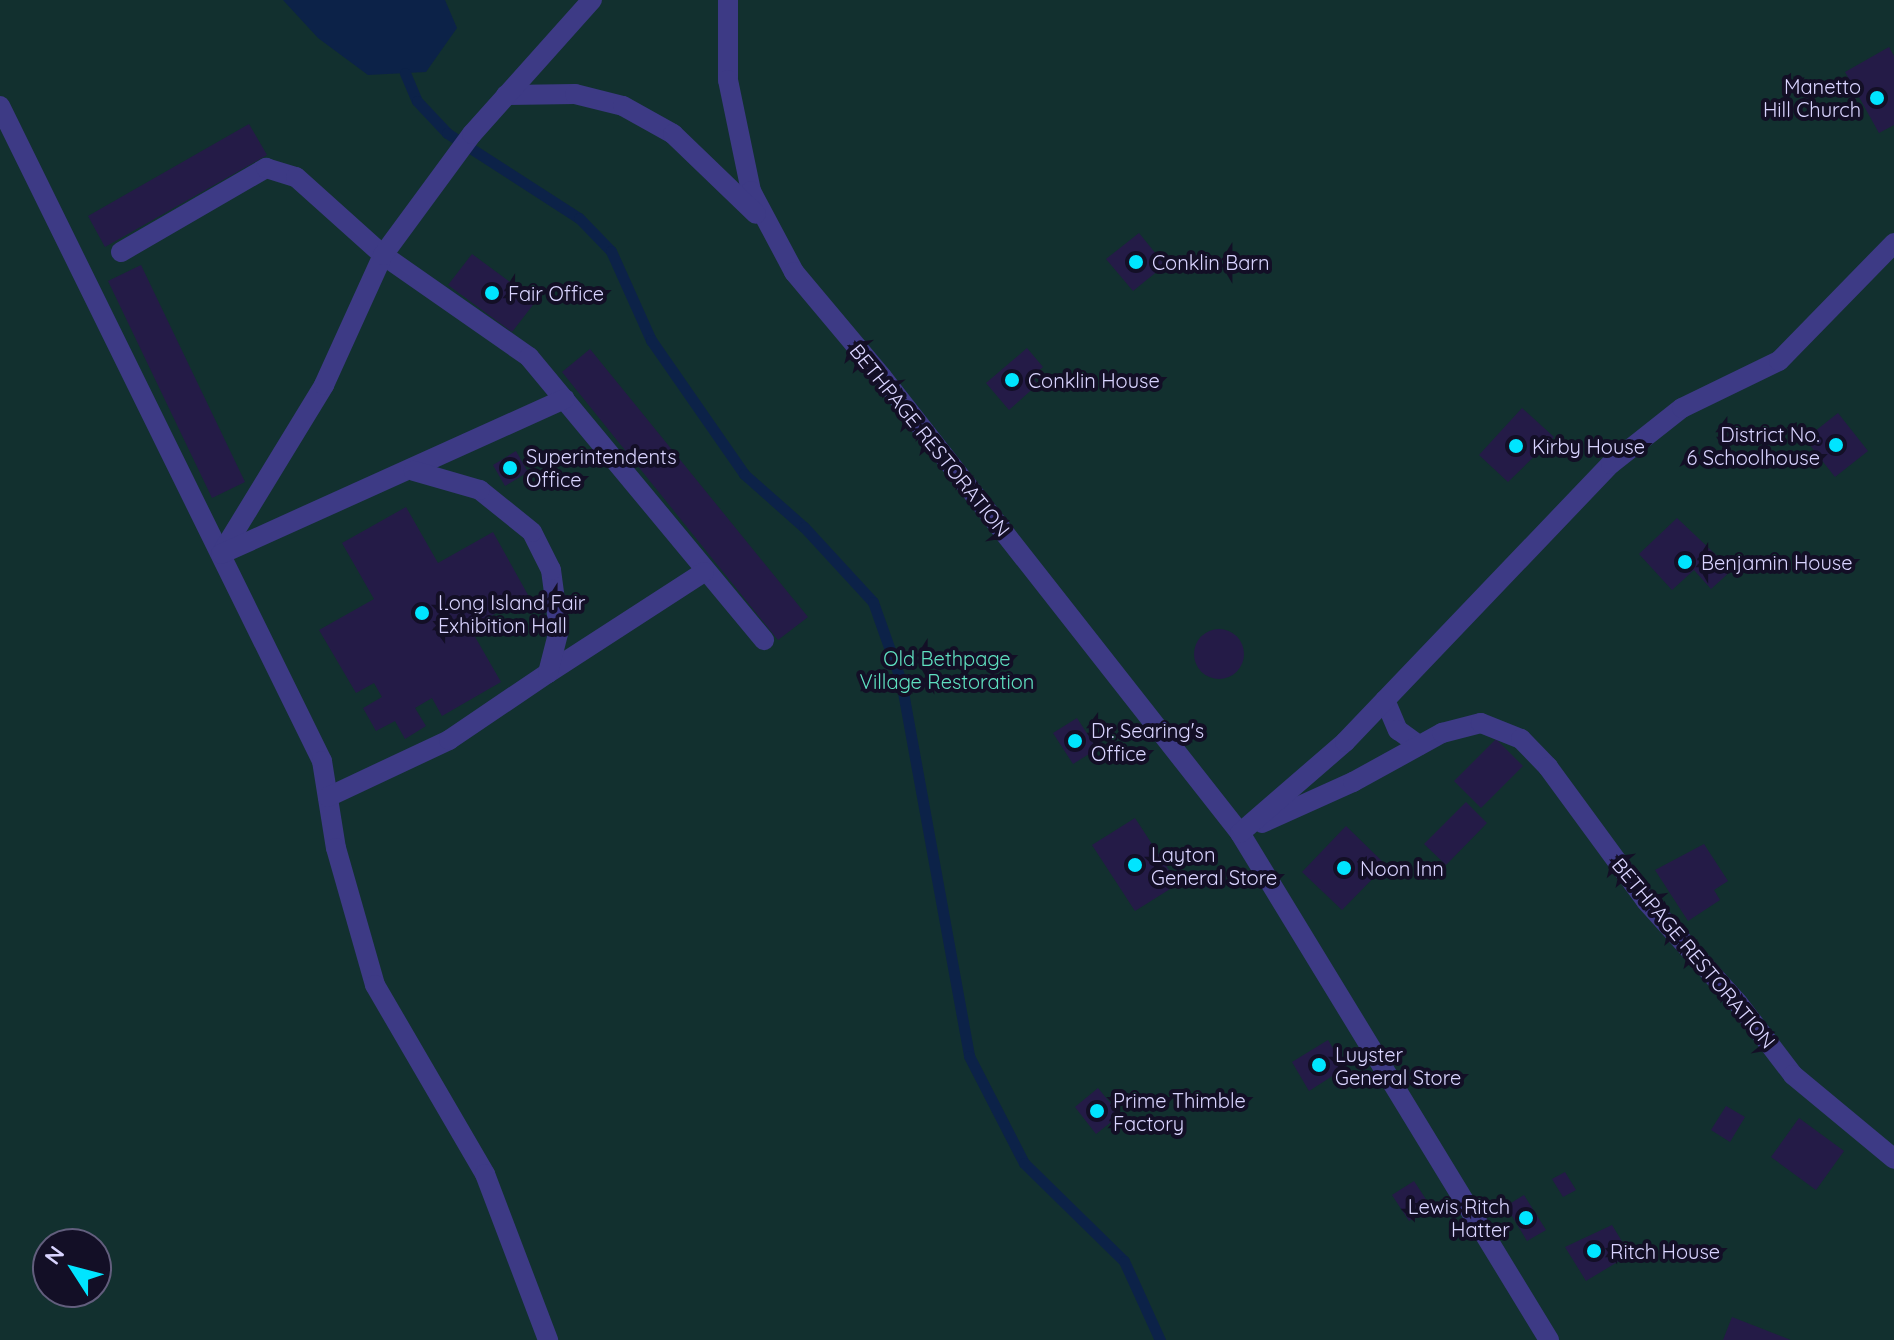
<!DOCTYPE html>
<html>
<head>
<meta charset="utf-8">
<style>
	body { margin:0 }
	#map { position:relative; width:1894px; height:1340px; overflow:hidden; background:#130f26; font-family:Quicksand,sans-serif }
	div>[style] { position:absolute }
	.green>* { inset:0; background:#12302f }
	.water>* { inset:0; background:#0c2248 }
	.stream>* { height:11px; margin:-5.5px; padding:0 5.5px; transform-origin:5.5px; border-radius:5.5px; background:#0c2248 }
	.building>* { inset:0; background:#241b47 }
	.round { border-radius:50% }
	.street>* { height:20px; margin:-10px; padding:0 10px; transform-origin:10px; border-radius:10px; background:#3d3a85 }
	.dots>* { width:22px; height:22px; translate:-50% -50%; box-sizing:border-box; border:4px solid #130f26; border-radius:50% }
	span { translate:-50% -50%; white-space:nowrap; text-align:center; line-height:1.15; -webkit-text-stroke:8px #130f26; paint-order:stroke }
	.poi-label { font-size:20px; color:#d9d4ff }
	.right { translate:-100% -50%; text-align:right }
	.left { translate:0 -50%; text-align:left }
	.street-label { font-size:20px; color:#d9d4ff }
	.park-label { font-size:20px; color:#5fe0c0 }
	.north { position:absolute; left:32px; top:1228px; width:80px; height:80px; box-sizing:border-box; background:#130f26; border:2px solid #625e7d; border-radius:50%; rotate:306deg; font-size:22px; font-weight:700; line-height:32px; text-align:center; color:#d9d4ff }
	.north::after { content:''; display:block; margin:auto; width:28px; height:36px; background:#00e5ff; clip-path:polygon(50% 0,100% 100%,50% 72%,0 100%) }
</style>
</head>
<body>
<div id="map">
	<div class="green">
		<div style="clip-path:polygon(evenodd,0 0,1894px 0,1894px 1340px,0 1340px,0 0,48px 1244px,96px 1244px,96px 1292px,48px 1292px,48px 1244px)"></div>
	</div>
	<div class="water">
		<div style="clip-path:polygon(283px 0,445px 0,457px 28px,426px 72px,368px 75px,318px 38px)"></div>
	</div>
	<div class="stream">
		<div style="left:405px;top:73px;width:30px;rotate:67deg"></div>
		<div style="left:417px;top:101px;width:44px;rotate:46.8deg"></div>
		<div style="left:447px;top:133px;width:157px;rotate:32.8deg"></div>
		<div style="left:579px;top:218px;width:46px;rotate:45.9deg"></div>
		<div style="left:611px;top:251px;width:98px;rotate:65.8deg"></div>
		<div style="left:651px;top:340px;width:163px;rotate:55.2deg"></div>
		<div style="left:744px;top:474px;width:80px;rotate:41.5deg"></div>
		<div style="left:804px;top:527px;width:102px;rotate:47.4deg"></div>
		<div style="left:873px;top:602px;width:84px;rotate:70.5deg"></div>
		<div style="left:901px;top:681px;width:381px;rotate:79.7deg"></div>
		<div style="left:969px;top:1056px;width:120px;rotate:62.8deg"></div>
		<div style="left:1024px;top:1163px;width:140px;rotate:44.4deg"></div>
		<div style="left:1124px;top:1261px;width:87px;rotate:65.5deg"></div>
	</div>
	<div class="building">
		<div style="clip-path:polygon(1889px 47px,1894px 56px,1894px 125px,1879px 133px,1845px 72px)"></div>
		<div style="clip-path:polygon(249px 124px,267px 155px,105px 247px,88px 216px)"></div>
		<div style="clip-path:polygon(1139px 233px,1165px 265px,1133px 291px,1106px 259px)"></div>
		<div style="clip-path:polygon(472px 254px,536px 301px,512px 332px,448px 285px)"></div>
		<div style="clip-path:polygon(141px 265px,245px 482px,212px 498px,108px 281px)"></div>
		<div style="clip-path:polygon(1027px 348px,1043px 367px,1032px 377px,1038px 384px,1009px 410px,986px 383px)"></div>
		<div style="clip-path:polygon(590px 349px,808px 617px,778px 640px,562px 372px)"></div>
		<div style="clip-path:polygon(1522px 408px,1554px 437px,1508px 482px,1479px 455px)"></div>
		<div style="clip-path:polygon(1838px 413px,1868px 451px,1835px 477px,1805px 439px)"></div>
		<div style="clip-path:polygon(516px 451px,528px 472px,505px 486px,493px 465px)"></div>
		<div style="clip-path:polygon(406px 507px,438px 563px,493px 532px,528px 595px,470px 628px,501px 682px,442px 716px,432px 698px,415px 708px,426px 726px,405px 739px,395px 721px,376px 731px,363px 708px,382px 697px,374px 683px,356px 693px,319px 630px,374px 599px,342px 543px)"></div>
		<div style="clip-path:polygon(1677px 518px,1732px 570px,1711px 589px,1694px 570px,1672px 590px,1639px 554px)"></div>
		<div class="round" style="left:1194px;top:629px;width:50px;height:50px"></div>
		<div style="clip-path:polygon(1077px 718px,1097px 749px,1073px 764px,1053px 733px)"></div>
		<div style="clip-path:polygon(1496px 739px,1523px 766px,1481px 808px,1454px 781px)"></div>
		<div style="clip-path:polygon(1466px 802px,1487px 823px,1446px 865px,1424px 844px)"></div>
		<div style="clip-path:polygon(1135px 818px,1178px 884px,1135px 911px,1092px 845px)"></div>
		<div style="clip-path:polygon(1346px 826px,1386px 865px,1342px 910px,1302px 872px)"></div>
		<div style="clip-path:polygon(1704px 844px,1728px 881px,1714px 890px,1720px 900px,1688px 921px,1655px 870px)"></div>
		<div style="clip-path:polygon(1328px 1040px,1345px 1068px,1309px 1091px,1292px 1062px)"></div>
		<div style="clip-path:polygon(1098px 1088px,1120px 1115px,1096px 1134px,1075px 1107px)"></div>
		<div style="clip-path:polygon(1726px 1106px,1745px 1117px,1730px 1142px,1711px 1130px)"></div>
		<div style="clip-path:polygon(1799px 1118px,1844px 1151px,1816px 1190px,1771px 1157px)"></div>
		<div style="clip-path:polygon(1565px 1172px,1576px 1190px,1563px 1197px,1552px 1179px)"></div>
		<div style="clip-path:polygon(1414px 1181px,1431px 1207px,1409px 1221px,1392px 1195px)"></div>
		<div style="clip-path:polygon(1524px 1195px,1546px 1230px,1527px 1241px,1506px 1206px)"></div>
		<div style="clip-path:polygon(1612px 1225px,1626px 1248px,1616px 1254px,1619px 1261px,1586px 1281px,1565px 1247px)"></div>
		<div style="clip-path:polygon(1732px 1317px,1791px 1340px,1723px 1340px)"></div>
	</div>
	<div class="street">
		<div style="left:728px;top:0;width:80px;rotate:90deg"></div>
		<div style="left:728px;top:80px;width:113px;rotate:78.3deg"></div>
		<div style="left:751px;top:191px;width:92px;rotate:62deg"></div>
		<div style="left:794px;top:272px;width:137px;rotate:50deg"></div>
		<div style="left:882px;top:377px;width:580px;rotate:51.86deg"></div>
		<div style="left:1240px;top:833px;width:594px;rotate:58.64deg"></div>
		<div style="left:506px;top:95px;width:69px;rotate:-0.8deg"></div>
		<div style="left:575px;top:94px;width:49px;rotate:14deg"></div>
		<div style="left:623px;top:106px;width:57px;rotate:29.2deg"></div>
		<div style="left:673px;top:134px;width:115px;rotate:43.9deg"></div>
		<div style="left:0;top:106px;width:730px;rotate:63.82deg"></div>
		<div style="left:322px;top:761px;width:88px;rotate:80.9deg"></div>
		<div style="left:336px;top:848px;width:142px;rotate:74.1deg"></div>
		<div style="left:375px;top:985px;width:219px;rotate:59.8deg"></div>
		<div style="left:485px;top:1174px;width:178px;rotate:69.2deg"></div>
		<div style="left:121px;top:252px;width:168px;rotate:-30.1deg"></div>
		<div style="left:266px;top:168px;width:31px;rotate:17deg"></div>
		<div style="left:296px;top:177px;width:117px;rotate:41.9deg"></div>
		<div style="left:383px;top:255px;width:178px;rotate:34.9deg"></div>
		<div style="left:529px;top:357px;width:368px;rotate:50.3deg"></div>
		<div style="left:221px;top:554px;width:198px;rotate:-58.6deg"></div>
		<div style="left:324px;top:385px;width:143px;rotate:-65.6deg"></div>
		<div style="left:383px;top:255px;width:150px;rotate:-53.7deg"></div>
		<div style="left:472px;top:134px;width:180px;rotate:-48.2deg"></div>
		<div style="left:221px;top:554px;width:377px;rotate:-24.3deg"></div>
		<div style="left:548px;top:673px;width:186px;rotate:-32.9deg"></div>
		<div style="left:1385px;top:700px;width:33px;rotate:67deg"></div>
		<div style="left:1398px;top:730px;width:26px;rotate:36deg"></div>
		<div style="left:328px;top:797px;width:134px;rotate:-25.2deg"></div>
		<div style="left:449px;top:740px;width:120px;rotate:-34.1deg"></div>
		<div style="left:548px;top:673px;width:44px;rotate:-75.7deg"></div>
		<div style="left:559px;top:630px;width:61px;rotate:-97.6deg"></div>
		<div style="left:551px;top:570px;width:42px;rotate:-116.6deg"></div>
		<div style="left:532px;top:532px;width:67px;rotate:-141.1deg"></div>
		<div style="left:480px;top:490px;width:69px;rotate:-163.9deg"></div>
		<div style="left:1262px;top:823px;width:100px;rotate:-24.3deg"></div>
		<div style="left:1353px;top:782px;width:102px;rotate:-28.8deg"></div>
		<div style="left:1442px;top:733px;width:40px;rotate:-14.4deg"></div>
		<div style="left:1481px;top:723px;width:43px;rotate:21.8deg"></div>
		<div style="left:1521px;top:739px;width:39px;rotate:46deg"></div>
		<div style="left:1548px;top:767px;width:166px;rotate:53.8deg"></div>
		<div style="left:1646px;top:901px;width:137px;rotate:48deg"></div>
		<div style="left:1738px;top:1003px;width:91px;rotate:52.6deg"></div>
		<div style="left:1793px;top:1075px;width:131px;rotate:39.7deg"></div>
		<div style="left:1240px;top:833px;width:139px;rotate:-40.9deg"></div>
		<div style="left:1345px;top:742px;width:385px;rotate:-46.3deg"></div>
		<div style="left:1611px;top:464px;width:90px;rotate:-38.3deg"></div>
		<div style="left:1682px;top:408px;width:108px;rotate:-25.9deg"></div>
		<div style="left:1779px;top:361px;width:165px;rotate:-45.7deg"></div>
	</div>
	<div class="dots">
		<div style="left:1877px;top:98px;background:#00e5ff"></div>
		<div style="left:1136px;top:262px;background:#00e5ff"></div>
		<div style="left:492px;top:293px;background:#00e5ff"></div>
		<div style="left:1012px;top:380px;background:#00e5ff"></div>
		<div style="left:1836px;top:445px;background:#00e5ff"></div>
		<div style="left:1516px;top:446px;background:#00e5ff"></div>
		<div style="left:510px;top:468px;background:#00e5ff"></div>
		<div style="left:1685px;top:562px;background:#00e5ff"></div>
		<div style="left:422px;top:613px;background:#00e5ff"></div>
		<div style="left:1075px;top:741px;background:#00e5ff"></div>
		<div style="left:1135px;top:865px;background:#00e5ff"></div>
		<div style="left:1344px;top:868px;background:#00e5ff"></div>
		<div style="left:1319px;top:1065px;background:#00e5ff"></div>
		<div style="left:1097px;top:1111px;background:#00e5ff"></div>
		<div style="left:1526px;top:1218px;background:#00e5ff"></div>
		<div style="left:1594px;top:1251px;background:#00e5ff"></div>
	</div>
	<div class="poi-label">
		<span class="right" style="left:1861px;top:98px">Manetto<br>Hill Church</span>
		<span class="left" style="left:1152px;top:262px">Conklin Barn</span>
		<span class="left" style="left:508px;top:293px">Fair Office</span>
		<span class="left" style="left:1028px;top:380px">Conklin House</span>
		<span class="right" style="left:1820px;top:446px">District No.<br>6 Schoolhouse</span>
		<span class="left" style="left:1532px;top:446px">Kirby House</span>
		<span class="left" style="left:526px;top:468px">Superintendents<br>Office</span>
		<span class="left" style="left:1701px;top:562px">Benjamin House</span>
		<span class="left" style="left:438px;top:614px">Long Island Fair<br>Exhibition Hall</span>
		<span class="left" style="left:1091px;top:742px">Dr. Searing's<br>Office</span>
		<span class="left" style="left:1151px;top:866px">Layton<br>General Store</span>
		<span class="left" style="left:1360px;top:868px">Noon Inn</span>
		<span class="left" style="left:1335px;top:1066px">Luyster<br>General Store</span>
		<span class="left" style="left:1113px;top:1112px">Prime Thimble<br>Factory</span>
		<span class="right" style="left:1510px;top:1218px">Lewis Ritch<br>Hatter</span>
		<span class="left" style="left:1610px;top:1251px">Ritch House</span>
	</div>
	<div class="street-label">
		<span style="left:930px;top:440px;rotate:51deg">BETHPAGE RESTORATION</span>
		<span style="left:1694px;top:953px;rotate:50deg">BETHPAGE RESTORATION</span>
	</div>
	<div class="park-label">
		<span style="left:947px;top:670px">Old Bethpage<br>Village Restoration</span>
	</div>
	<div class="north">N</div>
</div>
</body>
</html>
